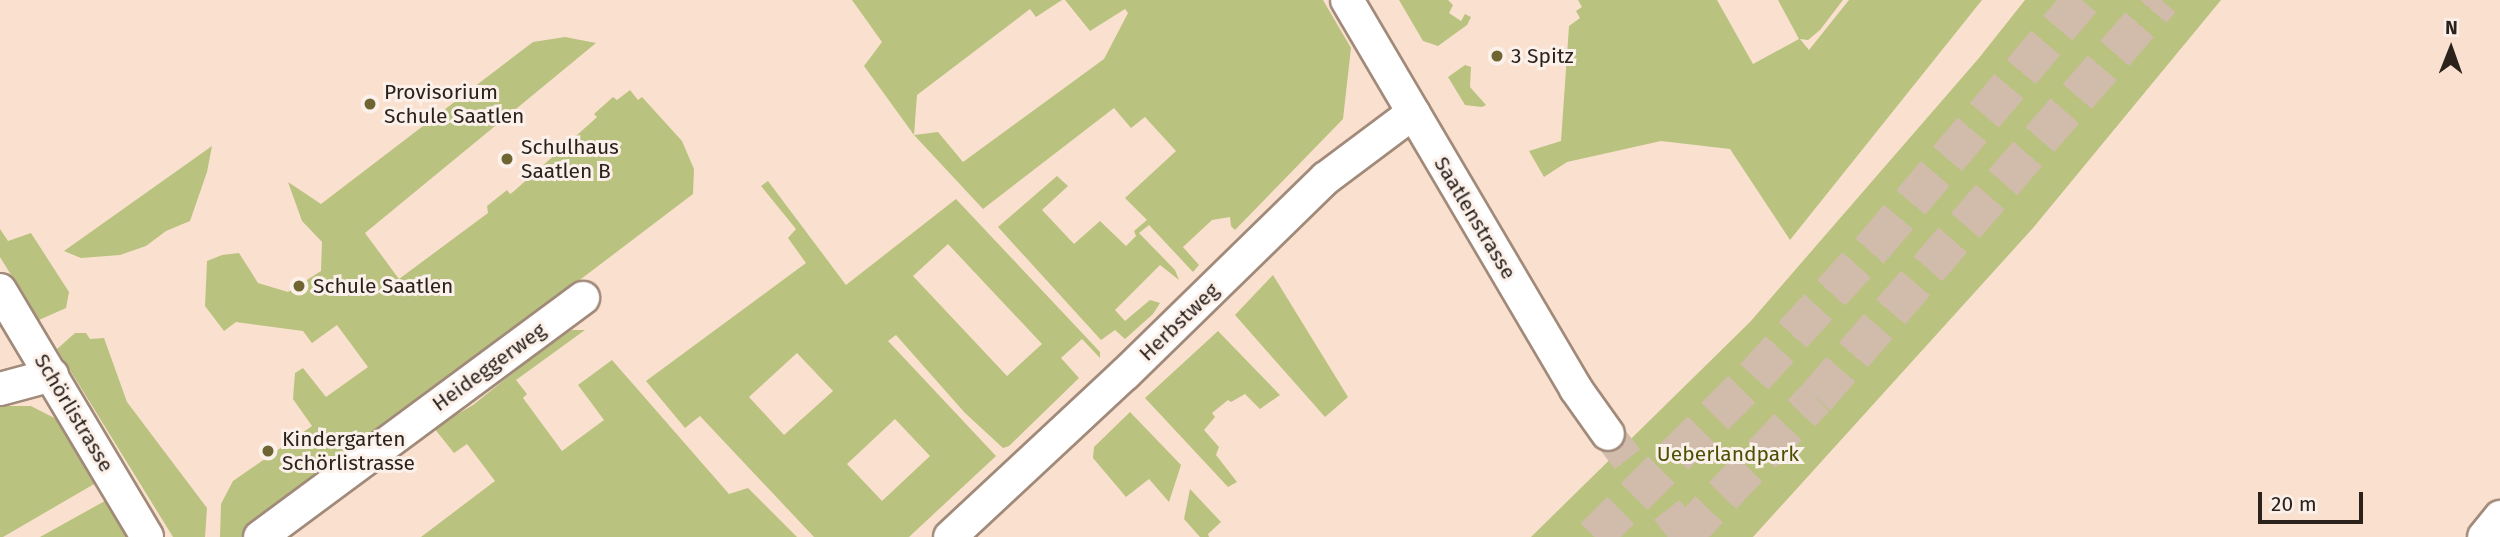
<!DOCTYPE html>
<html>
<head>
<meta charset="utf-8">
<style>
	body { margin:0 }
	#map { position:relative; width:2500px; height:537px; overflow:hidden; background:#fae1cf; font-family:"Fira Sans",sans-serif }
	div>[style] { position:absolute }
	.green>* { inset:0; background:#b9c27f }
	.minor-tunnel>* { height:32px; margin-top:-16px; transform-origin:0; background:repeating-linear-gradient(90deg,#d1bbab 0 32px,transparent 0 48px) }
	.motorway-tunnel>* { height:38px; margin-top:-19px; transform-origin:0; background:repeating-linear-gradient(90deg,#d1bbab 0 38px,transparent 0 57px) }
	.roads { filter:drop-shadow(2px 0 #a18a7a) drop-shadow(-2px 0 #a18a7a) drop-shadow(0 2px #a18a7a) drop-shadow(0 -2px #a18a7a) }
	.minor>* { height:32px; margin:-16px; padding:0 16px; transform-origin:16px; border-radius:16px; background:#fff }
	.dots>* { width:19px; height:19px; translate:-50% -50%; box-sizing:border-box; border:4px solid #fcf1ea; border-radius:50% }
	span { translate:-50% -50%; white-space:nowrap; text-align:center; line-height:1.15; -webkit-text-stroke:6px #fcf1ea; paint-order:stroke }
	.poi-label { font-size:21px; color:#2b221c }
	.left { translate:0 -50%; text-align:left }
	.street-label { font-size:21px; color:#2b221c }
	.park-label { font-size:21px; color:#4b5104 }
	.north { position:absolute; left:2416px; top:14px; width:70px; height:70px; -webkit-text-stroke:5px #fcf1ea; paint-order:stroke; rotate:1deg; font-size:19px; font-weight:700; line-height:28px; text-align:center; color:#2b221c }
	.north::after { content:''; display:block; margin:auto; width:24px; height:32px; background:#2b221c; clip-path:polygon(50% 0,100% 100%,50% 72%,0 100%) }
	.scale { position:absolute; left:2258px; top:492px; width:105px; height:32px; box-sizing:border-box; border:4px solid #2b221c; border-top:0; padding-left:9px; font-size:21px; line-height:24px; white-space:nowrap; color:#2b221c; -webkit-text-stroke:5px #fcf1ea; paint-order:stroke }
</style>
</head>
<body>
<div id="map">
	<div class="green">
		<div style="clip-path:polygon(852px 0,1062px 0,1036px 17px,1030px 9px,917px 95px,914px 135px,938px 132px,963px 162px,1104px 59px,1128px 13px,1125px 9px,1090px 31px,1065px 0,1323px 0,1351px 48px,1343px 119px,1235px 230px,1231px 226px,1230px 217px,1212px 220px,1183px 247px,1199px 265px,1193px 272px,1149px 225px,1139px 233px,1175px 270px,1179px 280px,1160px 265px,1115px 310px,1125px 321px,1150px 300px,1160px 303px,1153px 314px,1125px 339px,1115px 330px,1101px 340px,998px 227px,1057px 176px,1068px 186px,1042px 210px,1074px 244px,1100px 221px,1126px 246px,1136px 236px,1134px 231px,1147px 220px,1125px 198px,1176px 151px,1145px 117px,1131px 128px,1114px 108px,983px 209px,914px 135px,864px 66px,882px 42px)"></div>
		<div style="clip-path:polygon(1399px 0,1448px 0,1453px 5px,1449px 13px,1461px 21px,1465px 14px,1471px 17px,1467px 25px,1438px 46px,1423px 41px)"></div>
		<div style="clip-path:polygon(1578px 0,1717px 0,1753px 64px,1799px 39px,1778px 0,1843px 0,1820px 30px,1808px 40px,1800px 39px,1809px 50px,1849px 0,1982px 0,1790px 240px,1730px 149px,1661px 141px,1567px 162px,1544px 177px,1529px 151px,1561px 141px,1569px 26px,1580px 18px,1576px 11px,1582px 7px)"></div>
		<div style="clip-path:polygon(2025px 0,2221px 0,2033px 228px,1753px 537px,1531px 537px,1750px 322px,1979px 58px)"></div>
		<div style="clip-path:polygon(565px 37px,596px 43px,365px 233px,399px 279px,488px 213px,487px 206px,507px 190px,510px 194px,513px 192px,595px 119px,597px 117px,594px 114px,613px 97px,617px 100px,630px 90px,638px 100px,642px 97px,682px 141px,694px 169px,693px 194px,241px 537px,220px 537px,221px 504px,233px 481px,312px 426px,293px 399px,295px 373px,303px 368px,326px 397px,368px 367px,337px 325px,312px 343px,303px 331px,236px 322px,224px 331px,205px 306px,207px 261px,222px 255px,239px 253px,258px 283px,288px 292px,321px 271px,322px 242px,302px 221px,288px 182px,321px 204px,533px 42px)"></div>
		<div style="clip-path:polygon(1465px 65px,1471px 67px,1470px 87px,1486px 105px,1482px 107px,1465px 105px,1448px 77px)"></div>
		<div style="clip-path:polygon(212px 146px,207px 172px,190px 221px,166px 231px,146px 246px,120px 255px,81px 258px,64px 251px)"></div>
		<div style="clip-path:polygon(evenodd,768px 181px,846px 285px,956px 199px,1100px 352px,1100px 358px,1082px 339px,1061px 358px,1079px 378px,1009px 446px,1003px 448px,965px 413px,896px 335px,888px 341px,996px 456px,909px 537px,814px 537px,700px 416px,685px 428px,646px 381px,806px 263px,788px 238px,796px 229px,761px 186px,768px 181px,948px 244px,1042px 344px,1007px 376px,913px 276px,948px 244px,768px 181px,797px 353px,833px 391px,784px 435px,749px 397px,797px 353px,768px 181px,895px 419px,930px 456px,882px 501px,847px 464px,895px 419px)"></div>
		<div style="clip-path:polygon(0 229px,8px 241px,31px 233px,69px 292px,66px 308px,39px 320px,0 257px)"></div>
		<div style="clip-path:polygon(1273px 275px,1348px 397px,1325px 417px,1235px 315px)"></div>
		<div style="clip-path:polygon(572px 330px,585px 330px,516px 380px,527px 394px,523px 398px,562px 451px,604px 420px,578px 385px,612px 360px,729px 494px,748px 488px,797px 537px,421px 537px,495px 481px,467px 444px,454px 453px,434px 428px,473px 405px,559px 336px)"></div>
		<div style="clip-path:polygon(1218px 331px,1280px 395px,1260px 409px,1245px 394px,1231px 402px,1228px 400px,1212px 413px,1215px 417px,1204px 430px,1219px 447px,1216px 455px,1237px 482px,1228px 487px,1145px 398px)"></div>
		<div style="clip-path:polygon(75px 333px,86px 333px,90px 339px,104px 338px,127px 402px,207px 508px,205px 537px,173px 537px,57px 349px)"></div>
		<div style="clip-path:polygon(0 406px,31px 406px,66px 424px,101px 480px,3px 537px,0 537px)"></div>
		<div style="clip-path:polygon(1130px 412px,1181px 465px,1169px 502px,1149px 479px,1126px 497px,1093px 458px,1094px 447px)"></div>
		<div style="clip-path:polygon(1190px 489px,1221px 522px,1208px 534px,1209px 537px,1200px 537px,1184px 519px)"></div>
		<div style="clip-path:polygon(112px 497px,138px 537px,40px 537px)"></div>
	</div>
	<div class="minor-tunnel">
		<div style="left:1608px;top:434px;width:130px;rotate:52.2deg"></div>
	</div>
	<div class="motorway-tunnel">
		<div style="left:1594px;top:537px;width:226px;rotate:-45deg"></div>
		<div style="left:1754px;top:377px;width:178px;rotate:-47.5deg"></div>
		<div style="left:1874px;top:246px;width:322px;rotate:-49.8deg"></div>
		<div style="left:1683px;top:537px;width:192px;rotate:-46.3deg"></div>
		<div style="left:1816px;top:398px;width:527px;rotate:-49.08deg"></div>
	</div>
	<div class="roads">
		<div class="minor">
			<div style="left:1347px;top:0;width:451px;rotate:59.5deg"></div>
			<div style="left:1576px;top:389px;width:55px;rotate:54.6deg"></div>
			<div style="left:0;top:290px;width:287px;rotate:59.2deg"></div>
			<div style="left:0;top:389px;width:54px;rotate:-15.1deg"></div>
			<div style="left:260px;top:537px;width:402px;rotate:-36.5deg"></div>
			<div style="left:950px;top:537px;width:239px;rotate:-43deg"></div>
			<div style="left:1125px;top:374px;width:281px;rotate:-44.3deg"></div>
			<div style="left:1326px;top:178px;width:109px;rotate:-36.8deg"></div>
			<div style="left:2484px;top:537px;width:26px;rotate:-51deg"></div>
		</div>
	</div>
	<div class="dots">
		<div style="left:1497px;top:56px;background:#6f6532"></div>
		<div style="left:370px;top:104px;background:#6f6532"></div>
		<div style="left:507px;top:159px;background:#6f6532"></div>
		<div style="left:299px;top:286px;background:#6f6532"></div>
		<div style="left:268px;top:451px;background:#6f6532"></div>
	</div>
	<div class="poi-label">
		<span class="left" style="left:1511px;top:56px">3 Spitz</span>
		<span class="left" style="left:384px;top:104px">Provisorium<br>Schule Saatlen</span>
		<span class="left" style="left:521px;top:159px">Schulhaus<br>Saatlen B</span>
		<span class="left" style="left:313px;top:286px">Schule Saatlen</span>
		<span class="left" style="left:282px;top:451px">Kindergarten<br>Schörlistrasse</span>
	</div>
	<div class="street-label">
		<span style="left:1475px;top:218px;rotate:59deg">Saatlenstrasse</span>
		<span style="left:1179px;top:322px;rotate:-44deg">Herbstweg</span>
		<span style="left:489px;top:367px;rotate:-36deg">Heideggerweg</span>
		<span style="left:74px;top:413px;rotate:59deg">Schörlistrasse</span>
	</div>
	<div class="park-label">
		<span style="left:1728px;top:454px">Ueberlandpark</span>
	</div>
	<div class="north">N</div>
	<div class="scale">20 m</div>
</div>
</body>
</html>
